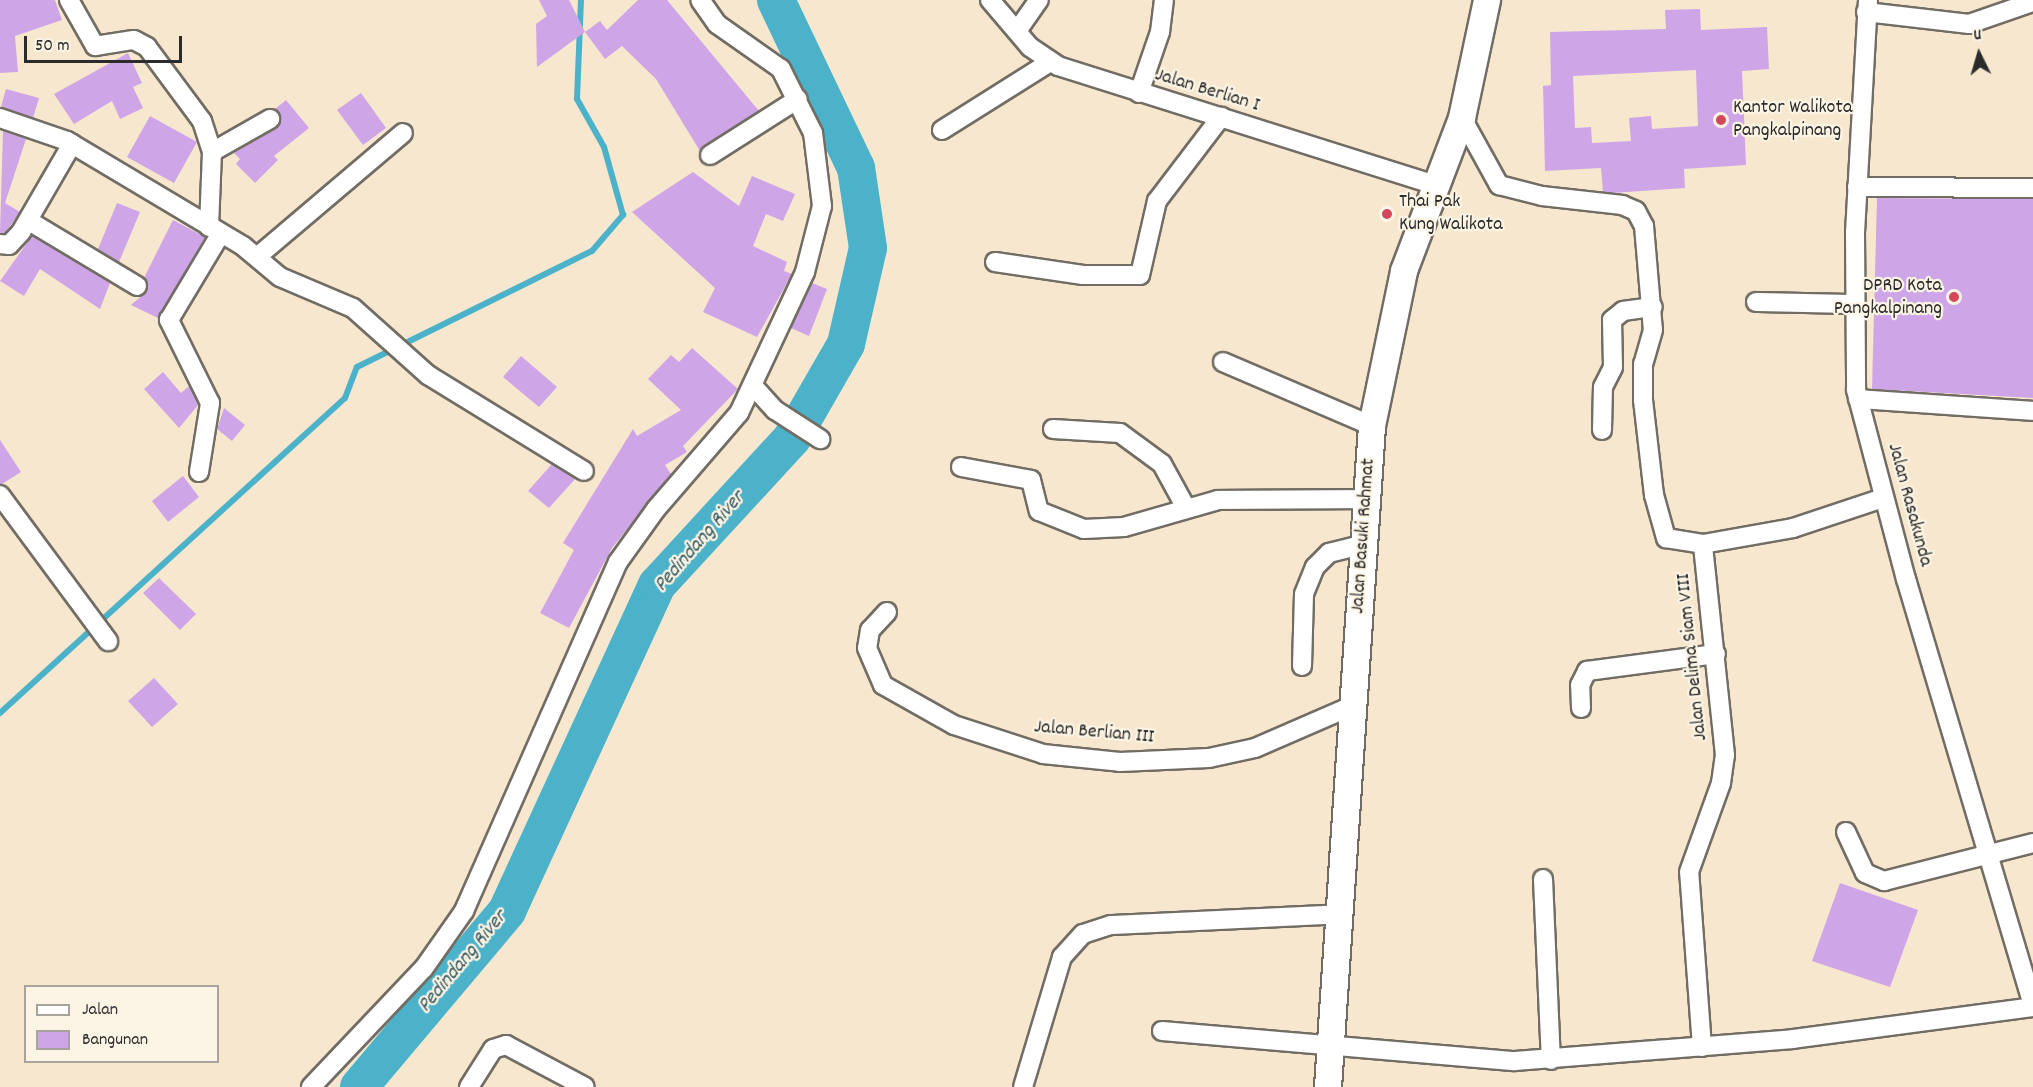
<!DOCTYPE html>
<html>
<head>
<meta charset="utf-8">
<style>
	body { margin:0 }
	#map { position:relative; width:2033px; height:1087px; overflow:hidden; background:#f7e7cf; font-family:Dekko,sans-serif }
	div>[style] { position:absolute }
	.stream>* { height:6px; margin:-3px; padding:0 3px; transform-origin:3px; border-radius:3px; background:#4bb2ca }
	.river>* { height:38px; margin:-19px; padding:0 19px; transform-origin:19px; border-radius:19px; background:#4bb2ca }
	.building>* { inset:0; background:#cea6e7 }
	.roads { filter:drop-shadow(2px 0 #726d64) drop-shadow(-2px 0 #726d64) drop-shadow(0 2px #726d64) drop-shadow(0 -2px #726d64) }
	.street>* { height:18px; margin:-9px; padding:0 9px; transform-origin:9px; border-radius:9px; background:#fff }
	.secondary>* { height:26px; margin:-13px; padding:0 13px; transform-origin:13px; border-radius:13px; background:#fff }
	.dots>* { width:16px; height:16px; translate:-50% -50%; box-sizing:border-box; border:3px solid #fcf5e5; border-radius:50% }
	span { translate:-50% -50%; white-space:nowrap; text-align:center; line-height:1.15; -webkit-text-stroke:4.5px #fcf5e5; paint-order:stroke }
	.street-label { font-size:20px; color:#2b2b2b }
	.poi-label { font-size:20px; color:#2b2b2b }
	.left { translate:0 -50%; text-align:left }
	.right { translate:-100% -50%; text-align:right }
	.water-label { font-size:21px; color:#365a63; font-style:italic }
	.legend { position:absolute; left:24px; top:985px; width:195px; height:78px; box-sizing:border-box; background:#fcf5e5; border:2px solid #a8a49b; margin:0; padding:8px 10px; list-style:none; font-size:18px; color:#2b2b2b }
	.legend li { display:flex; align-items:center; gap:12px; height:30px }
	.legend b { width:30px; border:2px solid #a8a49b }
	.north { position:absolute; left:1949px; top:24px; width:60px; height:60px; -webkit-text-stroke:4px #fcf5e5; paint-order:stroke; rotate:355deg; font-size:16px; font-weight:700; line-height:24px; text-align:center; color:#2b2b2b }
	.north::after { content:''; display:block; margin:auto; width:21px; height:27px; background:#2b2b2b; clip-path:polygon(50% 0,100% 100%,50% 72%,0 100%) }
	.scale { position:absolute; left:24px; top:36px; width:158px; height:27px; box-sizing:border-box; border:3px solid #2b2b2b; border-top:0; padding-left:8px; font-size:18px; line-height:21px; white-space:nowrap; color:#2b2b2b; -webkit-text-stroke:4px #fcf5e5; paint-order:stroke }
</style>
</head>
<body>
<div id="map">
	<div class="stream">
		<div style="left:0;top:713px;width:467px;rotate:-42.4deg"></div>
		<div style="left:345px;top:398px;width:33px;rotate:-69deg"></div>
		<div style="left:357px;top:367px;width:262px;rotate:-26.3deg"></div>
		<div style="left:592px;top:251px;width:48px;rotate:-49.3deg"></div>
		<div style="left:623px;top:215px;width:71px;rotate:-105.6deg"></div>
		<div style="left:604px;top:147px;width:55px;rotate:-119.4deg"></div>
		<div style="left:577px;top:99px;width:99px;rotate:-87.7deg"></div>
	</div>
	<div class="river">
		<div style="left:359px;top:1087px;width:230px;rotate:-49.9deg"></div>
		<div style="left:507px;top:911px;width:359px;rotate:-65.3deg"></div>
		<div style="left:657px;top:585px;width:200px;rotate:-47.4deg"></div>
		<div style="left:792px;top:438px;width:108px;rotate:-60.1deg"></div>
		<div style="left:846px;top:344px;width:98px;rotate:-77.1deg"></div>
		<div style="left:868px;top:248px;width:81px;rotate:-98.5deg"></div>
		<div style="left:856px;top:168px;width:186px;rotate:-115.5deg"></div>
	</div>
	<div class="building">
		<div style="clip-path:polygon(0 0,55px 0,62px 20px,15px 36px,18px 72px,0 73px)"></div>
		<div style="clip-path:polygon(539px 0,569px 0,585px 32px,537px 67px,536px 24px,547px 16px)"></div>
		<div style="clip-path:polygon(638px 0,667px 0,759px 111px,700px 151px,656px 79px,622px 46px,605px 59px,585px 32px,600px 21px,607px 30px)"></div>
		<div style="clip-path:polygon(evenodd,1700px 9px,1701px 30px,1767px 27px,1769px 69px,1742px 71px,1746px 165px,1684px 169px,1685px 188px,1612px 193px,1603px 192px,1601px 168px,1545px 171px,1543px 86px,1551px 85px,1550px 32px,1666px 29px,1665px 10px,1700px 9px,1696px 70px,1698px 126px,1652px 129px,1651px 116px,1629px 118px,1631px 141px,1592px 143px,1591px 127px,1575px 128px,1573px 76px,1696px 70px)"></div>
		<div style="clip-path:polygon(128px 53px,142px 83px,133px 87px,143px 108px,120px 119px,112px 101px,74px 124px,54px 94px)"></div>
		<div style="clip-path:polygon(6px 89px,39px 98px,33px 118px,1px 107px)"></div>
		<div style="clip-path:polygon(361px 93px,386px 128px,363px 145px,337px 110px)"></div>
		<div style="clip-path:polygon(286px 100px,309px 128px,274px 156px,278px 160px,255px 183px,236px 164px,240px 159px,234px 153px,279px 125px,275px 109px)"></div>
		<div style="clip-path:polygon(150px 116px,197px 142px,174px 183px,127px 157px)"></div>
		<div style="clip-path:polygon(3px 131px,26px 139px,5px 203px,20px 212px,5px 233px,0 233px)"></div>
		<div style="clip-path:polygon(693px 172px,739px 206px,752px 176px,795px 194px,783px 221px,766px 214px,753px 246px,787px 262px,784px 271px,792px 274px,757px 337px,703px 312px,715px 288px,632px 212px)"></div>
		<div style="clip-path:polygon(1877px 198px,2033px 199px,2033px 398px,1872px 389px)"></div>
		<div style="clip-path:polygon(117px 203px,140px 212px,119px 262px,98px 249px)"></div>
		<div style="clip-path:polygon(173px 220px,205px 237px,158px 318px,131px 305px,147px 291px,144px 278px)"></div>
		<div style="clip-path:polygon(32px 236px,110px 283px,100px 309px,40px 269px,24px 296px,0 281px)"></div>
		<div style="clip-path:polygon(812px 283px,827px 289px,809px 336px,791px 328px)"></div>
		<div style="clip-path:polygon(692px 348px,738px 389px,683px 446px,687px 452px,665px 465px,671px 474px,612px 548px,569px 628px,540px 613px,574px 550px,563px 543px,633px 429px,637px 436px,681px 410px,648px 379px,671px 355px,679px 362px)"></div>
		<div style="clip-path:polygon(521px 356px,557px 387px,539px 407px,503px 377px)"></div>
		<div style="clip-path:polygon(163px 372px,181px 393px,189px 386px,198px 405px,179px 428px,144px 389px)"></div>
		<div style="clip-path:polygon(224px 408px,245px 425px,232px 441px,217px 429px)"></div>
		<div style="clip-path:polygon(0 440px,21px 472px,2px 484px,0 484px)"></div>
		<div style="clip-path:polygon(552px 464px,575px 479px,549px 508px,528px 491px)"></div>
		<div style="clip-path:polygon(183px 476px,199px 497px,168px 522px,152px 501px)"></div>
		<div style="clip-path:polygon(159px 578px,196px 614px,180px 630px,143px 593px)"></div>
		<div style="clip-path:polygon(154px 678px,178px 704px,152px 727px,128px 701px)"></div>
		<div style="clip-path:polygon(1840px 883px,1918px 910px,1890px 987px,1812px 961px)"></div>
	</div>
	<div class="roads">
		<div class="street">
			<div style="left:69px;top:0;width:53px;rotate:60.5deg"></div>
			<div style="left:95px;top:46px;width:39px;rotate:-9deg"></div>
			<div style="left:134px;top:40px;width:15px;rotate:28deg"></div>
			<div style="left:147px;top:47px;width:92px;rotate:53.4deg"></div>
			<div style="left:202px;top:121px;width:33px;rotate:72deg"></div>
			<div style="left:212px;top:152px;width:75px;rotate:92.3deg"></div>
			<div style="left:990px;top:0;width:62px;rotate:49.6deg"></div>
			<div style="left:1030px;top:47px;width:34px;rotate:34deg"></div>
			<div style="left:1058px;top:66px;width:396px;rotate:17.5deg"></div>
			<div style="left:1868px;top:0;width:232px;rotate:93.2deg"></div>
			<div style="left:1855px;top:232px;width:158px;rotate:89.6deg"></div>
			<div style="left:1856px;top:390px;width:196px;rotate:75.2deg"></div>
			<div style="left:1906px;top:579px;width:445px;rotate:73.4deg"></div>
			<div style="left:1866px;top:12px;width:104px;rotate:6.6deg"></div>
			<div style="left:1969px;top:24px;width:68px;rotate:-19deg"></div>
			<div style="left:1017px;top:31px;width:38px;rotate:-55deg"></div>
			<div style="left:1139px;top:93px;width:65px;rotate:-71deg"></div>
			<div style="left:1160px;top:32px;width:32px;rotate:-83deg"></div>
			<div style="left:0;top:118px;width:71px;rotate:18.9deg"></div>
			<div style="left:67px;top:141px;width:205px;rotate:30.8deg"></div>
			<div style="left:243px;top:246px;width:48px;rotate:40deg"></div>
			<div style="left:280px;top:277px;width:79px;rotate:23deg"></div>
			<div style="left:353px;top:308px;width:101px;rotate:41.8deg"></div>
			<div style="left:428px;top:375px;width:183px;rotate:31.6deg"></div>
			<div style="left:1462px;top:118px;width:77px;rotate:61.1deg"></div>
			<div style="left:1499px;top:185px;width:44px;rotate:14.3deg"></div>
			<div style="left:1542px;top:196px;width:81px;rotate:6.4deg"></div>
			<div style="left:1622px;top:205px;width:15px;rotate:23deg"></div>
			<div style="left:1636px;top:211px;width:17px;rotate:62deg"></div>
			<div style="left:1644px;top:226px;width:104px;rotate:85.1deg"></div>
			<div style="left:1653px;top:330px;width:35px;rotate:106deg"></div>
			<div style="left:1643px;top:364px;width:36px;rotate:90deg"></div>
			<div style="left:1643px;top:400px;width:96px;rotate:83.4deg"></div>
			<div style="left:1654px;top:495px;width:45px;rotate:74.4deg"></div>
			<div style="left:1666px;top:538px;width:37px;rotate:9deg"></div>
			<div style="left:1703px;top:544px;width:91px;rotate:-10.1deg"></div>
			<div style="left:1793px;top:528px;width:95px;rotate:-18.4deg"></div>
			<div style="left:942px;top:130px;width:128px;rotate:-32.2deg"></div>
			<div style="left:212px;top:152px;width:67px;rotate:-29.6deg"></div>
			<div style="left:710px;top:155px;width:104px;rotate:-32.5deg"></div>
			<div style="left:1857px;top:187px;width:176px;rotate:0.3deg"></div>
			<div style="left:29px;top:221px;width:126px;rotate:31deg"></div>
			<div style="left:0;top:244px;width:9px;rotate:6deg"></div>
			<div style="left:9px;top:245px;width:18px;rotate:-47deg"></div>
			<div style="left:21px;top:232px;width:102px;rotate:-59.9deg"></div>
			<div style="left:258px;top:256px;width:190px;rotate:-40.3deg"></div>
			<div style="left:995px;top:262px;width:89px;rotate:8.4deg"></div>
			<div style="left:1083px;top:275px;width:57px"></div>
			<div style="left:1140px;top:275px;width:76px;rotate:-77.1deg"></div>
			<div style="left:1157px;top:201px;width:106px;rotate:-52.7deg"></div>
			<div style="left:1756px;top:302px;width:97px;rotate:1.2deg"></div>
			<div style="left:1223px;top:362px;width:162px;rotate:23.2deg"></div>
			<div style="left:755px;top:388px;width:30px;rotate:48deg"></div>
			<div style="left:775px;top:410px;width:54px;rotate:32.8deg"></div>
			<div style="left:1858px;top:399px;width:175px;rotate:3.9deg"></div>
			<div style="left:1053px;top:429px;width:67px;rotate:3.4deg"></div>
			<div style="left:1120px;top:433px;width:52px;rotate:36.4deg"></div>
			<div style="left:1162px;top:464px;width:48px;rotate:61.3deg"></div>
			<div style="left:1602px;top:430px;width:43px;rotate:-88.7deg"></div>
			<div style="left:1603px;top:387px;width:22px;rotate:-63deg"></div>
			<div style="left:1613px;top:367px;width:47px;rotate:-91.2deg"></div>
			<div style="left:1612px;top:320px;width:14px;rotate:-39deg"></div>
			<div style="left:1623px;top:311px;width:30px;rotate:-8deg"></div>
			<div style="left:961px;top:467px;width:71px;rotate:10.5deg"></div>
			<div style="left:1031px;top:480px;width:32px;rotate:76deg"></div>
			<div style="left:1039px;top:511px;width:48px;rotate:21.8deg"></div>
			<div style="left:1084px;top:529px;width:40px;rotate:-2.9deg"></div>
			<div style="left:1124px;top:527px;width:98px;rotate:-16deg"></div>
			<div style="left:1218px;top:500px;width:146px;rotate:-0.4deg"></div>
			<div style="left:199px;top:472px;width:70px;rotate:-80.9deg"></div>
			<div style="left:210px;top:403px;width:93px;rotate:-116.3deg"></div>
			<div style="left:169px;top:320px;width:101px;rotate:-59.1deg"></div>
			<div style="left:0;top:495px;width:182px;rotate:53.5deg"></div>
			<div style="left:887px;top:612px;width:25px;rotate:133deg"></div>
			<div style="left:870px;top:630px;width:18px;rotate:99deg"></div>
			<div style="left:867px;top:648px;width:40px;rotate:66.6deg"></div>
			<div style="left:883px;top:685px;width:81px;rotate:29.4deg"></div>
			<div style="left:954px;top:725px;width:94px;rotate:18deg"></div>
			<div style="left:1043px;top:754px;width:77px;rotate:5.9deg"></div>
			<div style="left:1120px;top:762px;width:89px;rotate:-2.6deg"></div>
			<div style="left:1209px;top:758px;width:47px;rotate:-12.3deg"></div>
			<div style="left:1255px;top:748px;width:108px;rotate:-23.5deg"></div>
			<div style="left:1302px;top:666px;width:72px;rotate:-88.4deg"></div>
			<div style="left:1304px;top:594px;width:29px;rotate:-68deg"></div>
			<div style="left:1315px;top:567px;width:20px;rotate:-45deg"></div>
			<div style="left:1329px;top:553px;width:34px;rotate:-14deg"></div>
			<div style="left:1581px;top:708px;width:23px;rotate:-92deg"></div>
			<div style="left:1580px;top:685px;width:16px;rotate:-63deg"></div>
			<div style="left:1587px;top:671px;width:130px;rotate:-7.5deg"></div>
			<div style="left:1846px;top:832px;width:45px;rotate:65.1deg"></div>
			<div style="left:1865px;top:873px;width:21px;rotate:23deg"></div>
			<div style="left:1884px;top:881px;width:154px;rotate:-14.3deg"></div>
			<div style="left:1543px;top:879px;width:181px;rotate:87.5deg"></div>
			<div style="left:1162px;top:1031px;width:354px;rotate:4.9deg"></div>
			<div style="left:1515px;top:1061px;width:279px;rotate:-4.5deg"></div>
			<div style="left:1793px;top:1039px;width:242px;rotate:-7.6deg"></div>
			<div style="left:1702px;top:1047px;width:175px;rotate:-94.2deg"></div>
			<div style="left:1689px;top:872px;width:95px;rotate:-70.2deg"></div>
			<div style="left:1721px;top:783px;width:28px;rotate:-82deg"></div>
			<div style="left:1725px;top:755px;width:212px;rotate:-96deg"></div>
			<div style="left:311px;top:1087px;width:164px;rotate:-46.5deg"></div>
			<div style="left:424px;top:968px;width:70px;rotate:-54.9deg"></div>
			<div style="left:464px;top:911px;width:381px;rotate:-66.2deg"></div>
			<div style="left:618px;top:562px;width:65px;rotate:-54.4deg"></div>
			<div style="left:656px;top:509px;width:127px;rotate:-49.2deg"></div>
			<div style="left:739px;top:413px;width:156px;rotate:-64.9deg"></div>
			<div style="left:805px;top:272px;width:68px;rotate:-75.6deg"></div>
			<div style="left:822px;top:206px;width:74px;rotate:-97deg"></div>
			<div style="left:813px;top:133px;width:72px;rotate:-116.6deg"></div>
			<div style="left:781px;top:69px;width:78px;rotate:-144.9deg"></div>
			<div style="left:717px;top:24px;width:29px;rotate:-125deg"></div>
			<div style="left:469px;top:1087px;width:45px;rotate:-57.7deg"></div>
			<div style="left:493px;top:1049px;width:14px;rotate:-17deg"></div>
			<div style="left:506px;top:1045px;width:89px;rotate:28deg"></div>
			<div style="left:1023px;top:1087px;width:136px;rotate:-73.3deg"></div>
			<div style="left:1062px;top:957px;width:31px;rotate:-48deg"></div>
			<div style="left:1083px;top:934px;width:29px;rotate:-18deg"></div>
			<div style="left:1111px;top:925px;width:231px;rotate:-2.7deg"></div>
		</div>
		<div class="secondary">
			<div style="left:1328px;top:1087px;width:662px;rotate:-86.19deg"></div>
			<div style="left:1372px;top:426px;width:158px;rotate:-78.3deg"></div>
			<div style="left:1404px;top:271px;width:164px;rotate:-69.2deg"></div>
			<div style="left:1462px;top:118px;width:121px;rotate:-78deg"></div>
		</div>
	</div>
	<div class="dots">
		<div style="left:1721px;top:120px;background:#d1495b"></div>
		<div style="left:1387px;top:214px;background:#d1495b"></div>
		<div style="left:1954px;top:297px;background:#d1495b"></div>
	</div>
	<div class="street-label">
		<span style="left:1207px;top:91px;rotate:17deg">Jalan Berlian I</span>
		<span style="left:1909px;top:505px;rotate:75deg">Jalan Rasakunda</span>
		<span style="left:1364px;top:536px;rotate:-86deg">Jalan Basuki Rahmat</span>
		<span style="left:1693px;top:657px;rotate:-96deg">Jalan Delima Siam VIII</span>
		<span style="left:1094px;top:733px;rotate:5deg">Jalan Berlian III</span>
	</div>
	<div class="poi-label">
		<span class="left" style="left:1733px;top:120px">Kantor Walikota<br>Pangkalpinang</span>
		<span class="left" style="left:1399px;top:214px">Thai Pak<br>Kung Walikota</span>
		<span class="right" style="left:1942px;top:298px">DPRD Kota<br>Pangkalpinang</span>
	</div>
	<div class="water-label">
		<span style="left:700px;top:542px;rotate:-49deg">Pedindang River</span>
		<span style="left:463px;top:962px;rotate:-50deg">Pedindang River</span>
	</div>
	<ul class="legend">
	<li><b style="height:8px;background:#fff"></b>Jalan</li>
	<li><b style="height:16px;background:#cea6e7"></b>Bangunan</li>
	</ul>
	<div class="north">U</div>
	<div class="scale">50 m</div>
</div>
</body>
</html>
